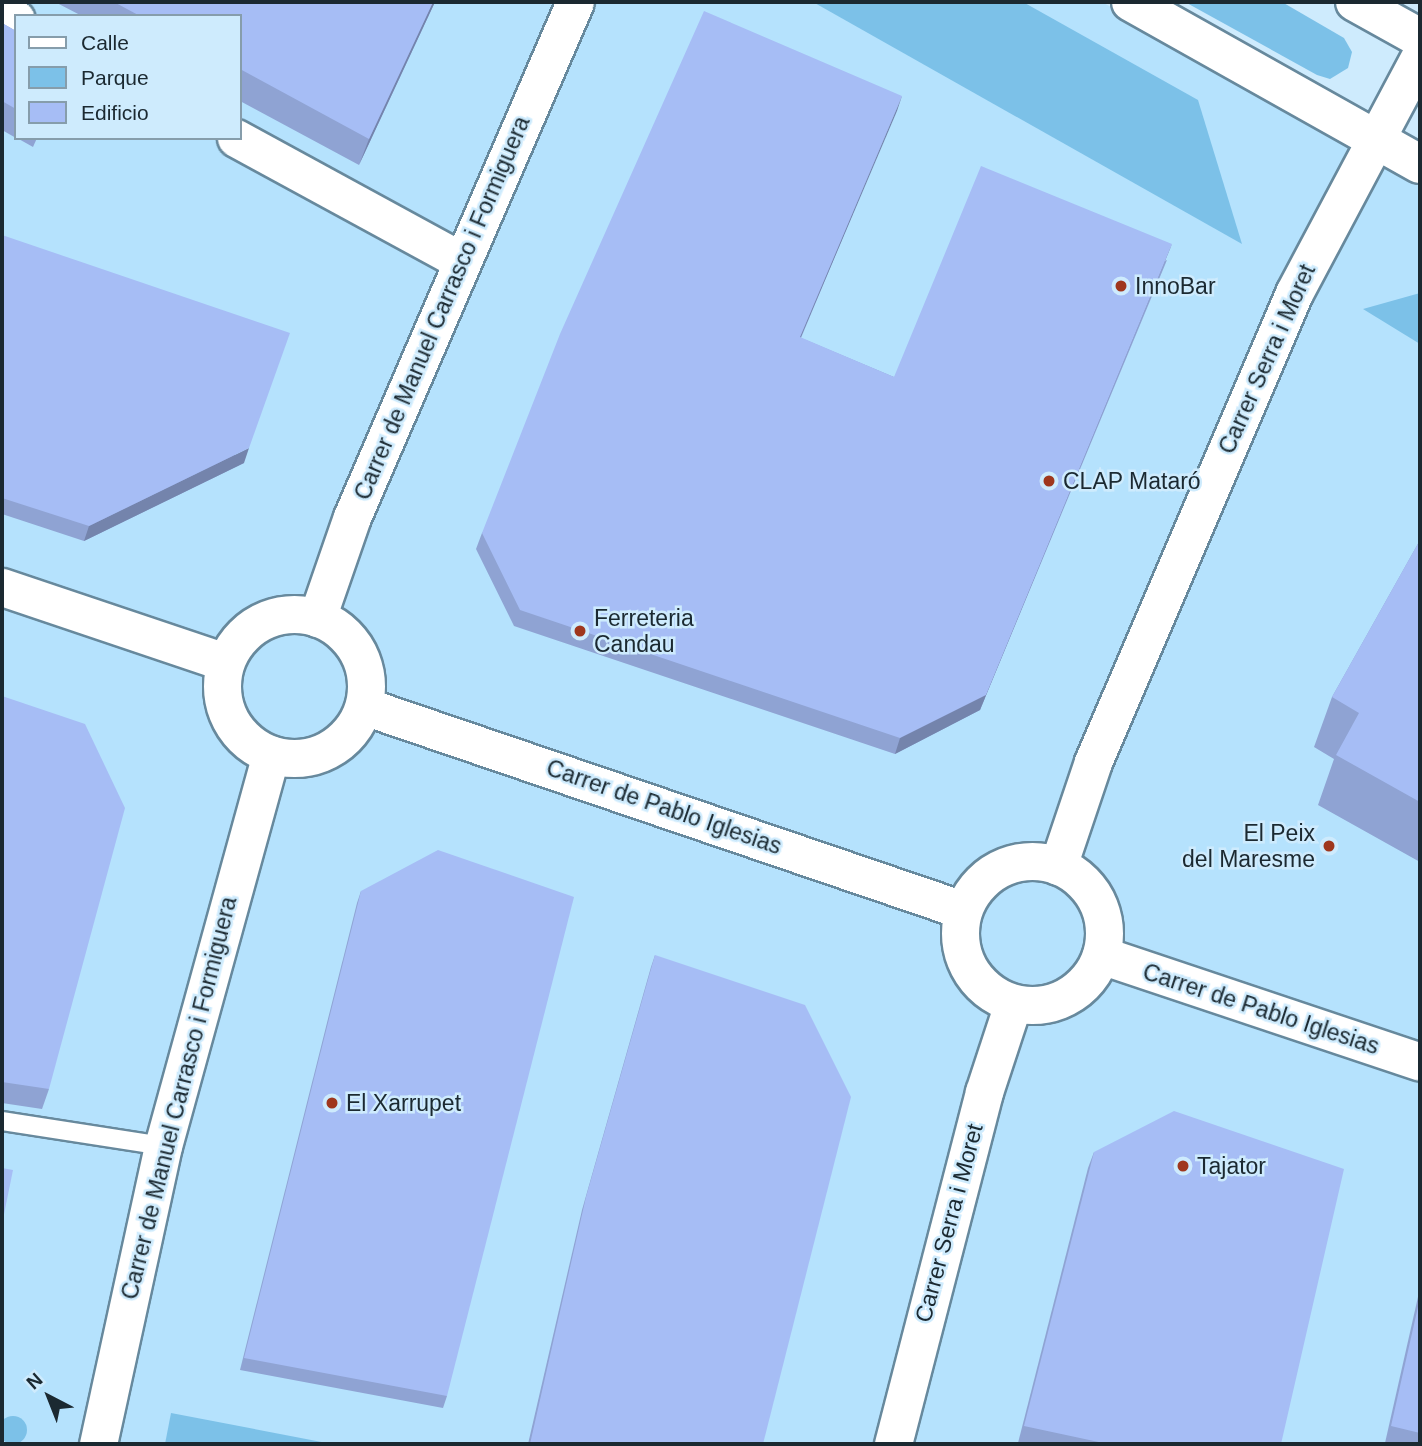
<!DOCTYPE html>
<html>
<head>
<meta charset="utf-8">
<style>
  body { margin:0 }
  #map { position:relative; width:1422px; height:1446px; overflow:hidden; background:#ceebfd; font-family:Arial,sans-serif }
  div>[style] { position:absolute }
  .built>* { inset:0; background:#b5e2fd }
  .green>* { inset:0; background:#7cc1e8 }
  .round { border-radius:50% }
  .roads { filter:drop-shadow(2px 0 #67899d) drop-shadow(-2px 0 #67899d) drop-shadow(0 2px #67899d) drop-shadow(0 -2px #67899d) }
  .lane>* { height:18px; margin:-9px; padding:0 9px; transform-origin:9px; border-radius:9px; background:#fff }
  .street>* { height:37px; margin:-18.5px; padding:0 18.5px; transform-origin:18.5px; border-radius:18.5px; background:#fff }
  .street>.ring { margin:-18.5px; padding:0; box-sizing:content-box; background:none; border:37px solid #fff; border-radius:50% }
  .secondary>* { height:38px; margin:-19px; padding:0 19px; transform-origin:19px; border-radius:19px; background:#fff }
  .wall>* { inset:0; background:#8fa3d3 }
  .shaded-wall>* { inset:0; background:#7484ac }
  .building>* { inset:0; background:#a6bdf5 }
  .dots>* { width:19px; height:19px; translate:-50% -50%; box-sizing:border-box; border:4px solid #ceebfd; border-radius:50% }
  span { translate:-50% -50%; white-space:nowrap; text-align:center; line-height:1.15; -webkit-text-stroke:5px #ceebfd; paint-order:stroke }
  .poi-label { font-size:23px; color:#1b2931 }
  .left { translate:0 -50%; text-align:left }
  .right { translate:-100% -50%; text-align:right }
  .street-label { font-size:23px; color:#1b2931 }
  .frame { position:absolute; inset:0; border:4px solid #1b2931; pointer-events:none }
  .legend { position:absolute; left:14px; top:14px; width:228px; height:126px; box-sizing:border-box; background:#ceebfd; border:2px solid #869dab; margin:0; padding:9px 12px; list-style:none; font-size:21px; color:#1b2931 }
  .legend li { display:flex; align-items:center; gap:14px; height:35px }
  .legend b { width:35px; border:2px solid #869dab }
  .north { position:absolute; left:14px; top:1362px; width:70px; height:70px; -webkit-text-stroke:5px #ceebfd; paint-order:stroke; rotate:318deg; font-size:19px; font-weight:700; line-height:28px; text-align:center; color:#1b2931 }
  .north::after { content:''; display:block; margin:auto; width:24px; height:32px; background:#1b2931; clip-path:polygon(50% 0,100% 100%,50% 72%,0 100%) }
</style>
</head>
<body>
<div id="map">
  <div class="built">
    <div style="clip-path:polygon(evenodd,2px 2px,1102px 2px,1420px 181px,1420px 1444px,2px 1444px,2px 2px,16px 16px,240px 16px,240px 138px,16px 138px,16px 16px)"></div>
  </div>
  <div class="green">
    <div style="clip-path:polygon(813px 2px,1023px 2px,1198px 100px,1242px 244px)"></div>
    <div style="clip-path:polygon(1185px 2px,1282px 2px,1344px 38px,1352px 52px,1348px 68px,1330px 79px,1317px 75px)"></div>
    <div style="clip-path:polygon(1420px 293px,1420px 344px,1363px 309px)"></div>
    <div style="clip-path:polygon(171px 1413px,332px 1444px,165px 1444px)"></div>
    <div class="round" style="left:-1px;top:1416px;width:28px;height:28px"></div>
  </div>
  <div class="roads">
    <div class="lane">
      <div style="left:2px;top:1121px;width:163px;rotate:8.8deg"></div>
    </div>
    <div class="street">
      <div style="left:2px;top:11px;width:16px;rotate:30deg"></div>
      <div style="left:236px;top:138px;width:257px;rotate:28.6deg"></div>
      <div style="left:2px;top:587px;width:235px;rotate:18.6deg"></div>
      <div class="ring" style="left:222px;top:614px;width:107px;height:107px"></div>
      <div style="left:317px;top:618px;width:107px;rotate:-70.9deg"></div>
      <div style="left:352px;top:517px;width:561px;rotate:-66.59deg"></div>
      <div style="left:364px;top:706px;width:633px;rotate:18.81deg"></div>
      <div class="ring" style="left:960px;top:861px;width:107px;height:107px"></div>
      <div style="left:1058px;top:866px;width:110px;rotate:-71.4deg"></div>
      <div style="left:1093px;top:762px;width:510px;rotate:-66.8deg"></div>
      <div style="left:1294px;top:293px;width:268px;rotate:-62deg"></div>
      <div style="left:1101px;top:955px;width:336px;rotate:18.5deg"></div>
      <div style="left:98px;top:1444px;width:305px;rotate:-77.7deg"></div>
      <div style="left:163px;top:1146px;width:406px;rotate:-74.6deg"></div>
      <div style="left:893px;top:1444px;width:364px;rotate:-75.5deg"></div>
      <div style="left:984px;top:1092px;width:93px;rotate:-71.8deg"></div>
    </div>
    <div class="secondary">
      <div style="left:1131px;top:2px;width:331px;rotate:29.3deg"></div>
      <div style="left:1355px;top:2px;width:74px;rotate:29deg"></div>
    </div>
  </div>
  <div class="wall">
    <div style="clip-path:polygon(55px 2px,435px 2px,359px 165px,240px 101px,240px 16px,82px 16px)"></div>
    <div style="clip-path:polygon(2px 23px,16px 31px,16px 138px,2px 130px)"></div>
    <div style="clip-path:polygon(902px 96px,801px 338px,894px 377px,1167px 260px,980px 710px,895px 754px,514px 626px,476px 549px,482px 533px)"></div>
    <div style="clip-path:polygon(17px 138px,37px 138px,33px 147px)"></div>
    <div style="clip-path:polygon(2px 235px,244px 463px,84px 541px,2px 514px)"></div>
    <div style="clip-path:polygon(1420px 540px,1420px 862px,1318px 805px,1334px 759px,1314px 747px,1332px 697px)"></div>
    <div style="clip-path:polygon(2px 696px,49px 1089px,42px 1109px,2px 1103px)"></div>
    <div style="clip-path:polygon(361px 891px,447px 1396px,443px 1408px,240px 1370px,357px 903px)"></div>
    <div style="clip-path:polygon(655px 955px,763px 1444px,528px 1444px,582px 1210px,651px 967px)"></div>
    <div style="clip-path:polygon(1094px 1152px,1281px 1444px,1025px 1444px,1018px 1443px,1088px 1168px)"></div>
    <div style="clip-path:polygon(1420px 1288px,1420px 1444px,1391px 1444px,1385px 1443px)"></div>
  </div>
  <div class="shaded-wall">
    <div style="clip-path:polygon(433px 2px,435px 2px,359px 165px,369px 139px)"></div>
    <div style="clip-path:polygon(902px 96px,897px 111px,794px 353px,800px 337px)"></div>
    <div style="clip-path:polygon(1172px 244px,980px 710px,895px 754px,900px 738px)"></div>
    <div style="clip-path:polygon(249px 448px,244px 463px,84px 541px,89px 526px)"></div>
  </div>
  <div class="building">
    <div style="clip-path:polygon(114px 2px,433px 2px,369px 139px,240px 69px,240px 16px,140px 16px)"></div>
    <div style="clip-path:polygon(704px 11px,902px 96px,800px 337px,894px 377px,981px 166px,1172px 244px,986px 695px,900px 738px,520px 610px,482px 533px,560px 334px)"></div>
    <div style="clip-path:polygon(2px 23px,16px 31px,16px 109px,2px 101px)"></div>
    <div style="clip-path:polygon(2px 235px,290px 333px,249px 448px,89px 526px,2px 498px)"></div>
    <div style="clip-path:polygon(1420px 540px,1420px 802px,1336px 755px,1359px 713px,1332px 697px)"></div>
    <div style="clip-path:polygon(2px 696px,85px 724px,125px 808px,49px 1089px,2px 1082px)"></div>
    <div style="clip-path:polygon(438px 850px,574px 897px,447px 1396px,244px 1358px,361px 891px)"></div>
    <div style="clip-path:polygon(655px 955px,805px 1005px,851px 1097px,763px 1444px,530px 1444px,586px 1197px)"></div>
    <div style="clip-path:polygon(1174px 1111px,1344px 1169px,1281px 1444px,1108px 1444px,1024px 1426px,1094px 1152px)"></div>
    <div style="clip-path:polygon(2px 1168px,13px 1170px,2px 1224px)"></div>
    <div style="clip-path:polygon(1420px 1298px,1420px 1433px,1391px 1426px)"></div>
  </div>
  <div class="dots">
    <div style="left:1121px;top:286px;background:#9f371d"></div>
    <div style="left:1049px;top:481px;background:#9f371d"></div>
    <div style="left:580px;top:631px;background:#9f371d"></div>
    <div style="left:1329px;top:846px;background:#9f371d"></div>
    <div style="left:332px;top:1103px;background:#9f371d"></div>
    <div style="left:1183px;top:1166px;background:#9f371d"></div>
  </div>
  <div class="poi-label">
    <span class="left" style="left:1135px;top:286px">InnoBar</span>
    <span class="left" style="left:1063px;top:481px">CLAP Mataró</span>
    <span class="left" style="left:594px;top:631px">Ferreteria<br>Candau</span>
    <span class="right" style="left:1315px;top:846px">El Peix<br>del Maresme</span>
    <span class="left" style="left:346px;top:1103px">El Xarrupet</span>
    <span class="left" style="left:1197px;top:1166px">Tajator</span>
  </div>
  <div class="street-label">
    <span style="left:442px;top:308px;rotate:-67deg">Carrer de Manuel Carrasco i Formiguera</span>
    <span style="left:1267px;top:359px;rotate:-66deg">Carrer Serra i Moret</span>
    <span style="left:664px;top:807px;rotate:19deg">Carrer de Pablo Iglesias</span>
    <span style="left:1261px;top:1009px;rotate:18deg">Carrer de Pablo Iglesias</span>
    <span style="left:179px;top:1098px;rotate:-76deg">Carrer de Manuel Carrasco i Formiguera</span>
    <span style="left:949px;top:1223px;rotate:-75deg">Carrer Serra i Moret</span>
  </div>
  <div class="frame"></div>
  <ul class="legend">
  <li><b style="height:9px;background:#fff"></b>Calle</li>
  <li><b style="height:19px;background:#7cc1e8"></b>Parque</li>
  <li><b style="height:19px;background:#a6bdf5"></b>Edificio</li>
  </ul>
  <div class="north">N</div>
</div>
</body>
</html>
